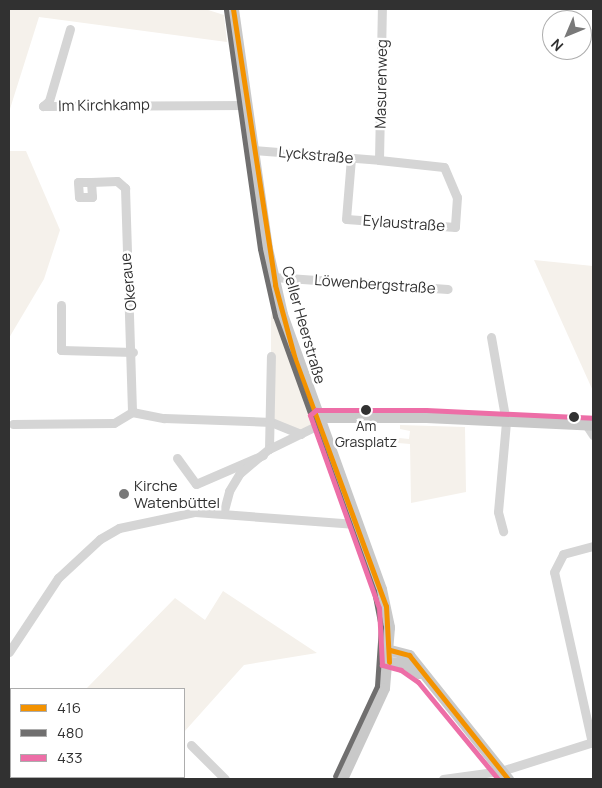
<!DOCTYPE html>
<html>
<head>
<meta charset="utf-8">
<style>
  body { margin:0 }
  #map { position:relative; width:602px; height:788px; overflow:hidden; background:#fff; font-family:Manrope,sans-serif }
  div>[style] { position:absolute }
  .green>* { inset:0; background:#f5f1eb }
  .stream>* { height:2px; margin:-1px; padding:0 1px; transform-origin:1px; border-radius:1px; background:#d9f4e9 }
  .minor>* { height:9px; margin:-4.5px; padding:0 4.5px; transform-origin:4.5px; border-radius:4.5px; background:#d5d5d5 }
  .major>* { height:11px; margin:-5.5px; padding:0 5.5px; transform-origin:5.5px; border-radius:5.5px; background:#c9c9c9 }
  .bus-1>* { height:5px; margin:-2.5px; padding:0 2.5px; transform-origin:2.5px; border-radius:2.5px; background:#f39200 }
  .bus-2>* { height:5px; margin:-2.5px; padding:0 2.5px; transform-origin:2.5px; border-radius:2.5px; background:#706f6f }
  .bus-3>* { height:5px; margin:-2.5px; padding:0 2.5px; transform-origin:2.5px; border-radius:2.5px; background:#ed6ea7 }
  .dots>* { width:14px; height:14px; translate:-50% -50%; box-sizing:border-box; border:2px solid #fff; border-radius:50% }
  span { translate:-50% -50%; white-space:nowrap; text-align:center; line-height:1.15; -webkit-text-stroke:5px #fff; paint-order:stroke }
  .bus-label { font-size:14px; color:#313131 }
  .street-label { font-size:15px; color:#313131 }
  .poi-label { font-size:15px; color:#313131 }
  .left { translate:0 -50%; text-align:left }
  .frame { position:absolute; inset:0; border:10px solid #313131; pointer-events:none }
  .legend { position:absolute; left:10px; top:688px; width:175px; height:90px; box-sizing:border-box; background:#fff; border:1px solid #adadad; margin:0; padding:6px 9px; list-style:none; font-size:15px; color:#313131 }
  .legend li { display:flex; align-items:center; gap:10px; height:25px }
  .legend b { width:25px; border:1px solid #adadad }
  .north { position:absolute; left:542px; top:10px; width:50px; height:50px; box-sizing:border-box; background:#fff; border:1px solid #adadad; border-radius:50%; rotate:225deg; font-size:14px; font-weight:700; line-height:20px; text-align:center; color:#313131 }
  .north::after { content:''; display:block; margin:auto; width:18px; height:22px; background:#797979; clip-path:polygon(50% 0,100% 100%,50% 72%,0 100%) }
</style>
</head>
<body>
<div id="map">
  <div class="green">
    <div style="clip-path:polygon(9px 9px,205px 9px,224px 15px,227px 42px,39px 17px,9px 112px)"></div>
    <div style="clip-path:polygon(9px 151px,26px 151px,60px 230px,44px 279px,9px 338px)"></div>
    <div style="clip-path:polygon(534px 260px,593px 266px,593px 391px)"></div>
    <div style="clip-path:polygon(276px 292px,320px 424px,301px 434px,271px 422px,271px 318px)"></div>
    <div style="clip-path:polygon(400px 425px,465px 427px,466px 492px,411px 503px,410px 444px,398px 443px,399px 438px,409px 439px,410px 431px,400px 429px)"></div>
    <div style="clip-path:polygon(223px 591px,317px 653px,244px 665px,184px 732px,184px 689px,86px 689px,175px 598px,205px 620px)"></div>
    <div style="clip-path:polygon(36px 777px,143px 777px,34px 779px)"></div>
  </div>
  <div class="stream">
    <div style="left:146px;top:779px;width:4px;rotate:-34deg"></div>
  </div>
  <div class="minor">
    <div style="left:70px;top:29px;width:75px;rotate:106.3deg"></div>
    <div style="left:49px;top:101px;width:8px;rotate:140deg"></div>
    <div style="left:43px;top:106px;width:204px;rotate:-0.3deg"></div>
    <div style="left:253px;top:150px;width:126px;rotate:4.5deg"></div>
    <div style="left:379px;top:160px;width:65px;rotate:6.1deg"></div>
    <div style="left:444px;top:167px;width:33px;rotate:67deg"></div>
    <div style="left:457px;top:197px;width:30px;rotate:94deg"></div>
    <div style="left:455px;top:227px;width:109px;rotate:-175.8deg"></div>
    <div style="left:346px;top:219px;width:61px;rotate:-85.3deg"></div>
    <div style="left:379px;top:160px;width:151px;rotate:-88.9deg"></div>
    <div style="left:91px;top:182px;width:15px;rotate:86deg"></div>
    <div style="left:92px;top:197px;width:13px;rotate:180deg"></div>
    <div style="left:79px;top:197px;width:15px;rotate:-94deg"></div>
    <div style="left:78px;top:182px;width:13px"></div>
    <div style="left:91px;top:182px;width:26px;rotate:-2deg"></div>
    <div style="left:117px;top:181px;width:11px;rotate:41deg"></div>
    <div style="left:125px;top:188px;width:224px;rotate:88.2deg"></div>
    <div style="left:273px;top:277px;width:175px;rotate:3.9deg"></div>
    <div style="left:61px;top:305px;width:45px;rotate:90deg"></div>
    <div style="left:61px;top:350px;width:72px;rotate:1.6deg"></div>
    <div style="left:491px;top:337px;width:86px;rotate:80deg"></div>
    <div style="left:506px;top:422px;width:90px;rotate:95.1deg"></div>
    <div style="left:498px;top:512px;width:20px;rotate:75deg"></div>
    <div style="left:13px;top:424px;width:101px;rotate:-0.6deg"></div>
    <div style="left:114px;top:423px;width:21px;rotate:-31deg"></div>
    <div style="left:132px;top:412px;width:33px;rotate:11deg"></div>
    <div style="left:164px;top:418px;width:107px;rotate:2.1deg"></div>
    <div style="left:271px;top:422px;width:32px;rotate:22deg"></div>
    <div style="left:587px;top:426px;width:11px;rotate:56deg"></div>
    <div style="left:269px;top:449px;width:93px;rotate:-88.8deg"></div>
    <div style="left:177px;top:458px;width:32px;rotate:54deg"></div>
    <div style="left:196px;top:484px;width:73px;rotate:-23.4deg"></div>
    <div style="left:223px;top:514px;width:24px;rotate:-75deg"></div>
    <div style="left:229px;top:491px;width:21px;rotate:-59deg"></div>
    <div style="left:240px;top:473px;width:38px;rotate:-40deg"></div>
    <div style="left:269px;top:449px;width:57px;rotate:-26.1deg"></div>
    <div style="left:9px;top:652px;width:89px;rotate:-56.5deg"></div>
    <div style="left:58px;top:578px;width:57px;rotate:-42.9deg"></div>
    <div style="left:100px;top:539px;width:22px;rotate:-30deg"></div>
    <div style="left:119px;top:528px;width:78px;rotate:-11.9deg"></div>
    <div style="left:195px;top:512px;width:161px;rotate:4.3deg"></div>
    <div style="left:592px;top:743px;width:175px;rotate:-102.5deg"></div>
    <div style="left:554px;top:572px;width:20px;rotate:-63deg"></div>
    <div style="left:563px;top:554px;width:31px;rotate:-15deg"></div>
    <div style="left:191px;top:745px;width:48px;rotate:45deg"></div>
    <div style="left:443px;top:779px;width:59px;rotate:-7.9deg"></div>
    <div style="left:501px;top:771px;width:96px;rotate:-17.5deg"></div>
  </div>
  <div class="major">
    <div style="left:233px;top:9px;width:241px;rotate:81.9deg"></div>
    <div style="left:267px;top:248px;width:68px;rotate:77.2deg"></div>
    <div style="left:282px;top:314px;width:292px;rotate:70.2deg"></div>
    <div style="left:381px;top:589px;width:39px;rotate:78deg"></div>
    <div style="left:389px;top:627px;width:61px;rotate:94.7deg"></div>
    <div style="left:384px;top:688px;width:100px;rotate:114.8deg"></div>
    <div style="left:317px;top:417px;width:109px"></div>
    <div style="left:426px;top:417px;width:167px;rotate:2.7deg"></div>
    <div style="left:390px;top:650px;width:20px;rotate:15deg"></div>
    <div style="left:409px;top:655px;width:159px;rotate:51.4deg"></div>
    <div style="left:389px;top:662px;width:15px;rotate:4deg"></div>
    <div style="left:404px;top:663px;width:18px;rotate:34deg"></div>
  </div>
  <div class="bus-1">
    <div style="left:233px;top:9px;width:279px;rotate:81.3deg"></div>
    <div style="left:275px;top:285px;width:77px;rotate:74.9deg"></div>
    <div style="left:295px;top:359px;width:263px;rotate:69.8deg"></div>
    <div style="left:386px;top:606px;width:56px;rotate:86.9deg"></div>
    <div style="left:390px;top:650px;width:20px;rotate:15deg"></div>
    <div style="left:409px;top:655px;width:159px;rotate:51.4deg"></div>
  </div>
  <div class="bus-2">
    <div style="left:226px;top:10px;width:241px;rotate:81.9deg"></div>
    <div style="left:260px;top:249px;width:69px;rotate:77.4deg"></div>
    <div style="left:275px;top:316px;width:292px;rotate:70.2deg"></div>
    <div style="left:374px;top:591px;width:37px;rotate:79deg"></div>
    <div style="left:381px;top:627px;width:59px;rotate:93.9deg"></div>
    <div style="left:377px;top:686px;width:99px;rotate:115deg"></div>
  </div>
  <div class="bus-3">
    <div style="left:498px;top:779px;width:126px;rotate:-129.5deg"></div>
    <div style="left:418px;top:682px;width:21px;rotate:-145deg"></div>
    <div style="left:401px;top:670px;width:20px;rotate:-165deg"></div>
    <div style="left:382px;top:665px;width:57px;rotate:-93deg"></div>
    <div style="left:379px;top:608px;width:205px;rotate:-109.7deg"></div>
    <div style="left:310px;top:415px;width:8px;rotate:-40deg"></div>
    <div style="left:316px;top:410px;width:110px"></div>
    <div style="left:426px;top:410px;width:167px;rotate:2.7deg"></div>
  </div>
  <div class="dots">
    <div style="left:366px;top:410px;background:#313131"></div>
    <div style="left:574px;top:417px;background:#313131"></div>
    <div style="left:124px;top:494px;background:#797979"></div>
  </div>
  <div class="bus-label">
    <span style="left:366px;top:434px">Am<br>Grasplatz</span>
  </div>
  <div class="street-label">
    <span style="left:381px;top:84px;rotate:-89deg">Masurenweg</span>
    <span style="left:104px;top:105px;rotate:-1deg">Im Kirchkamp</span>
    <span style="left:316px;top:155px;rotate:5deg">Lyckstraße</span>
    <span style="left:404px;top:223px;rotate:4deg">Eylaustraße</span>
    <span style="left:128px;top:282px;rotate:-96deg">Okeraue</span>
    <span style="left:375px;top:284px;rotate:4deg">Löwenbergstraße</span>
    <span style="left:304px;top:325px;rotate:74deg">Celler Heerstraße</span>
  </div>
  <div class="poi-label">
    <span class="left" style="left:134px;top:494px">Kirche<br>Watenbüttel</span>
  </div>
  <div class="frame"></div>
  <ul class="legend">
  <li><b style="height:6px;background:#f39200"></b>416</li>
  <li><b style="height:6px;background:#706f6f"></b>480</li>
  <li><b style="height:6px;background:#ed6ea7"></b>433</li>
  </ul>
  <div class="north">N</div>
</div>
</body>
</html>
